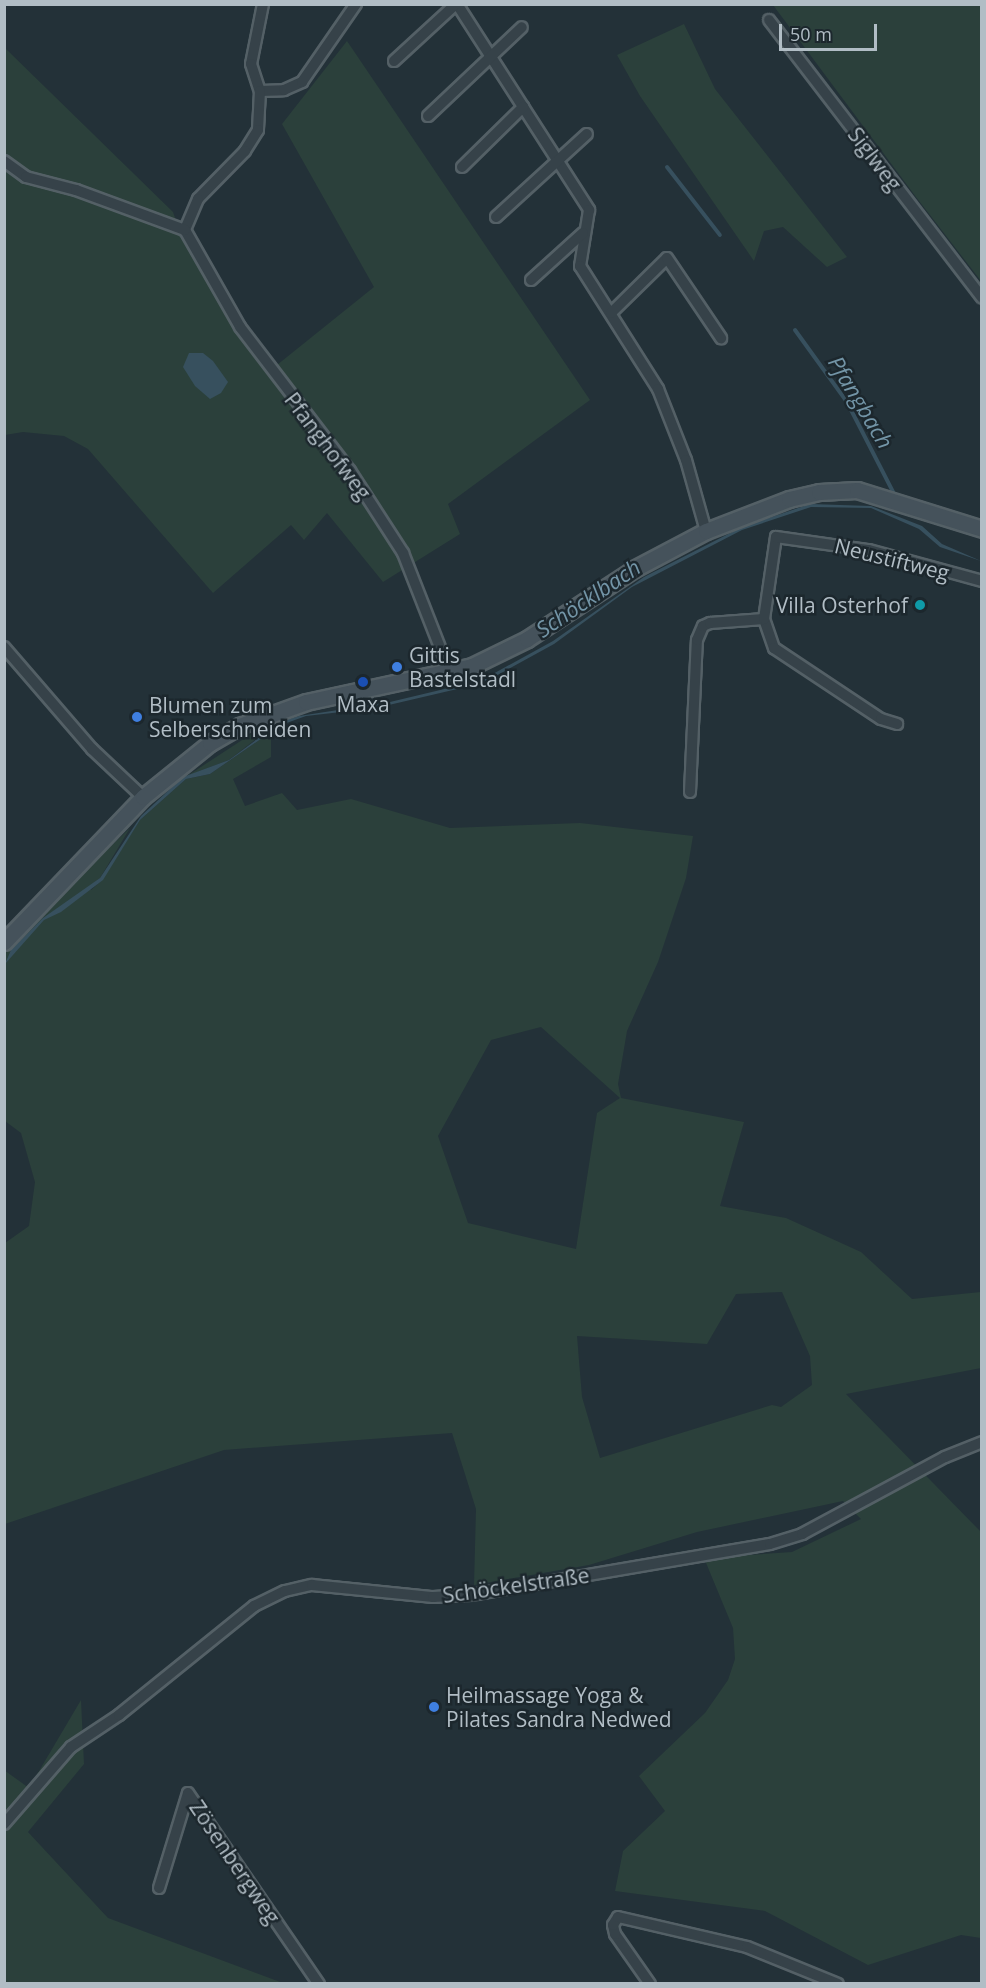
<!DOCTYPE html>
<html>
<head>
<meta charset="utf-8">
<style>
  body { margin:0 }
  #map { position:relative; width:986px; height:1988px; overflow:hidden; background:#233138; font-family:"Open Sans",sans-serif }
  div>[style] { position:absolute }
  .green>* { inset:0; background:#2b403b }
  .water>* { inset:0; background:#37505e }
  .stream>* { height:4px; margin:-2px; padding:0 2px; transform-origin:2px; border-radius:2px; background:#37505e }
  .roads { filter:drop-shadow(2px 0 #546066) drop-shadow(-2px 0 #546066) drop-shadow(0 2px #546066) drop-shadow(0 -2px #546066) }
  .street>* { height:10px; margin:-5px; padding:0 5px; transform-origin:5px; border-radius:5px; background:#364249 }
  .secondary>* { height:15px; margin:-7.5px; padding:0 7.5px; transform-origin:7.5px; border-radius:7.5px; background:#45525b }
  .dots>* { width:16px; height:16px; translate:-50% -50%; box-sizing:border-box; border:3px solid #1c272d; border-radius:50% }
  span { translate:-50% -50%; white-space:nowrap; text-align:center; line-height:1.15; -webkit-text-stroke:5px #1c272d; paint-order:stroke }
  .street-label { font-size:21px; color:#b1bdc5 }
  .poi-label { font-size:21px; color:#b1bdc5 }
  .right { translate:-100% -50%; text-align:right }
  .left { translate:0 -50%; text-align:left }
  .water-label { font-size:22px; color:#7395a7; font-style:italic }
  .frame { position:absolute; inset:0; border:6px solid #b1bdc5; pointer-events:none }
  .scale { position:absolute; left:779px; top:24px; width:98px; height:27px; box-sizing:border-box; border:3px solid #b1bdc5; border-top:0; padding-left:8px; font-size:18px; line-height:21px; white-space:nowrap; color:#b1bdc5; -webkit-text-stroke:4px #1c272d; paint-order:stroke }
</style>
</head>
<body>
<div id="map">
  <div class="green">
    <div style="clip-path:polygon(773px 5px,981px 5px,981px 281px,916px 197px)"></div>
    <div style="clip-path:polygon(684px 24px,715px 89px,847px 257px,827px 267px,783px 227px,764px 231px,754px 261px,640px 96px,617px 55px)"></div>
    <div style="clip-path:polygon(347px 41px,590px 400px,448px 504px,460px 534px,383px 582px,327px 513px,304px 540px,291px 525px,213px 593px,88px 449px,64px 436px,23px 432px,5px 435px,4px 47px,173px 212px,181px 235px,272px 369px,374px 287px,282px 124px)"></div>
    <div style="clip-path:polygon(270px 722px,270px 728px,229px 760px,187px 776px)"></div>
    <div style="clip-path:polygon(evenodd,271px 732px,271px 757px,233px 779px,245px 806px,282px 793px,297px 810px,351px 799px,450px 828px,580px 823px,693px 836px,686px 878px,658px 962px,627px 1031px,618px 1084px,621px 1098px,744px 1122px,720px 1206px,786px 1218px,861px 1252px,912px 1299px,981px 1292px,981px 1368px,846px 1394px,981px 1532px,981px 1938px,961px 1935px,868px 1965px,765px 1911px,615px 1891px,623px 1851px,665px 1811px,639px 1776px,705px 1713px,728px 1680px,735px 1659px,733px 1628px,704px 1558px,792px 1552px,861px 1519px,843px 1501px,697px 1532px,589px 1565px,474px 1585px,476px 1509px,452px 1433px,224px 1450px,5px 1524px,5px 1243px,29px 1226px,35px 1182px,21px 1133px,5px 1121px,5px 946px,130px 828px,100px 878px,89px 887px,91px 890px,102px 880px,140px 820px,186px 779px,210px 774px,271px 732px,541px 1027px,620px 1098px,597px 1113px,576px 1249px,468px 1223px,438px 1136px,491px 1040px,541px 1027px,271px 732px,782px 1292px,810px 1356px,812px 1385px,781px 1407px,772px 1405px,600px 1458px,582px 1397px,577px 1336px,707px 1344px,736px 1294px,782px 1292px)"></div>
    <div style="clip-path:polygon(81px 1700px,84px 1764px,28px 1832px,108px 1918px,283px 1983px,5px 1983px,4px 1770px,29px 1788px)"></div>
  </div>
  <div class="water">
    <div style="clip-path:polygon(189px 353px,203px 353px,213px 361px,228px 382px,221px 393px,210px 399px,195px 386px,183px 367px)"></div>
    <div style="clip-path:polygon(810px 504px,871px 506px,922px 526px,942px 544px,981px 561px,940px 547px,919px 529px,871px 508px,811px 507px,742px 530px,632px 587px,554px 644px,483px 683px,376px 708px,306px 716px,281px 725px,210px 774px,186px 779px,140px 820px,103px 880px,61px 912px,44px 920px,5px 964px,11px 950px,43px 918px,100px 878px,141px 816px,183px 777px,229px 760px,280px 722px,299px 716px,390px 702px,482px 680px,553px 641px,644px 577px,742px 527px)"></div>
  </div>
  <div class="stream">
    <div style="left:667px;top:167px;width:86px;rotate:52.1deg"></div>
    <div style="left:795px;top:330px;width:89px;rotate:54.2deg"></div>
    <div style="left:847px;top:402px;width:103px;rotate:62.9deg"></div>
  </div>
  <div class="roads">
    <div class="street">
      <div style="left:263px;top:4px;width:61px;rotate:101.3deg"></div>
      <div style="left:251px;top:64px;width:28px;rotate:72deg"></div>
      <div style="left:260px;top:91px;width:24px;rotate:-2deg"></div>
      <div style="left:284px;top:90px;width:20px;rotate:-24deg"></div>
      <div style="left:302px;top:82px;width:95px;rotate:-55.3deg"></div>
      <div style="left:457px;top:4px;width:245px;rotate:57.3deg"></div>
      <div style="left:589px;top:210px;width:57px;rotate:99.1deg"></div>
      <div style="left:580px;top:266px;width:146px;rotate:57.6deg"></div>
      <div style="left:658px;top:389px;width:76px;rotate:68.5deg"></div>
      <div style="left:686px;top:460px;width:74px;rotate:74.3deg"></div>
      <div style="left:769px;top:20px;width:350px;rotate:52.5deg"></div>
      <div style="left:394px;top:61px;width:84px;rotate:-42.6deg"></div>
      <div style="left:260px;top:91px;width:39px;rotate:93deg"></div>
      <div style="left:258px;top:130px;width:25px;rotate:122deg"></div>
      <div style="left:245px;top:151px;width:67px;rotate:134.4deg"></div>
      <div style="left:198px;top:199px;width:34px;rotate:113deg"></div>
      <div style="left:185px;top:230px;width:112px;rotate:60.4deg"></div>
      <div style="left:240px;top:327px;width:181px;rotate:52.6deg"></div>
      <div style="left:350px;top:471px;width:98px;rotate:57.1deg"></div>
      <div style="left:403px;top:553px;width:129px;rotate:68.6deg"></div>
      <div style="left:428px;top:116px;width:129px;rotate:-43.4deg"></div>
      <div style="left:4px;top:161px;width:27px;rotate:36deg"></div>
      <div style="left:26px;top:177px;width:52px;rotate:14.6deg"></div>
      <div style="left:76px;top:190px;width:116px;rotate:20.2deg"></div>
      <div style="left:462px;top:167px;width:86px;rotate:-44.5deg"></div>
      <div style="left:496px;top:217px;width:123px;rotate:-42.4deg"></div>
      <div style="left:531px;top:280px;width:70px;rotate:-42.1deg"></div>
      <div style="left:611px;top:313px;width:78px;rotate:-44.5deg"></div>
      <div style="left:667px;top:258px;width:97px;rotate:56deg"></div>
      <div style="left:764px;top:619px;width:31px;rotate:71deg"></div>
      <div style="left:774px;top:648px;width:128px;rotate:33.6deg"></div>
      <div style="left:881px;top:719px;width:17px;rotate:17deg"></div>
      <div style="left:4px;top:647px;width:135px;rotate:49.2deg"></div>
      <div style="left:92px;top:749px;width:70px;rotate:43.3deg"></div>
      <div style="left:690px;top:792px;width:152px;rotate:-87.4deg"></div>
      <div style="left:697px;top:640px;width:15px;rotate:-67deg"></div>
      <div style="left:703px;top:626px;width:8px;rotate:-23deg"></div>
      <div style="left:710px;top:623px;width:54px;rotate:-4.2deg"></div>
      <div style="left:764px;top:619px;width:83px;rotate:-81.7deg"></div>
      <div style="left:776px;top:537px;width:94px;rotate:8deg"></div>
      <div style="left:869px;top:550px;width:117px;rotate:15.3deg"></div>
      <div style="left:4px;top:1824px;width:102px;rotate:-49deg"></div>
      <div style="left:71px;top:1747px;width:58px;rotate:-33.7deg"></div>
      <div style="left:119px;top:1715px;width:174px;rotate:-38.9deg"></div>
      <div style="left:254px;top:1606px;width:34px;rotate:-26deg"></div>
      <div style="left:285px;top:1591px;width:28px;rotate:-13deg"></div>
      <div style="left:312px;top:1585px;width:122px;rotate:5.7deg"></div>
      <div style="left:433px;top:1597px;width:38px;rotate:-3deg"></div>
      <div style="left:471px;top:1595px;width:303px;rotate:-9.7deg"></div>
      <div style="left:770px;top:1544px;width:34px;rotate:-17deg"></div>
      <div style="left:802px;top:1534px;width:162px;rotate:-28.3deg"></div>
      <div style="left:945px;top:1457px;width:40px;rotate:-22deg"></div>
      <div style="left:159px;top:1888px;width:99px;rotate:-73deg"></div>
      <div style="left:188px;top:1793px;width:232px;rotate:55.6deg"></div>
      <div style="left:650px;top:1984px;width:61px;rotate:-125deg"></div>
      <div style="left:615px;top:1934px;width:9px;rotate:-103deg"></div>
      <div style="left:613px;top:1925px;width:9px;rotate:-58deg"></div>
      <div style="left:618px;top:1917px;width:132px;rotate:13.1deg"></div>
      <div style="left:747px;top:1947px;width:98px;rotate:22.1deg"></div>
    </div>
    <div class="secondary">
      <div style="left:4px;top:942px;width:201px;rotate:-46.2deg"></div>
      <div style="left:143px;top:797px;width:86px;rotate:-38.9deg"></div>
      <div style="left:210px;top:743px;width:34px;rotate:-30deg"></div>
      <div style="left:239px;top:726px;width:71px;rotate:-19.7deg"></div>
      <div style="left:306px;top:702px;width:170px;rotate:-12.2deg"></div>
      <div style="left:472px;top:666px;width:61px;rotate:-26.1deg"></div>
      <div style="left:527px;top:639px;width:128px;rotate:-33.2deg"></div>
      <div style="left:634px;top:569px;width:81px;rotate:-27.8deg"></div>
      <div style="left:706px;top:531px;width:89px;rotate:-21.1deg"></div>
      <div style="left:789px;top:499px;width:31px;rotate:-13deg"></div>
      <div style="left:819px;top:492px;width:38px;rotate:-3deg"></div>
      <div style="left:857px;top:490px;width:131px;rotate:17.3deg"></div>
    </div>
  </div>
  <div class="dots">
    <div style="left:920px;top:605px;background:#0f9aa8"></div>
    <div style="left:397px;top:667px;background:#3f7fe0"></div>
    <div style="left:363px;top:682px;background:#1a4fb4"></div>
    <div style="left:137px;top:717px;background:#3f7fe0"></div>
    <div style="left:434px;top:1707px;background:#3f7fe0"></div>
  </div>
  <div class="street-label">
    <span style="left:875px;top:159px;rotate:53deg">Siglweg</span>
    <span style="left:328px;top:446px;rotate:53deg">Pfanghofweg</span>
    <span style="left:892px;top:559px;rotate:14deg">Neustiftweg</span>
    <span style="left:516px;top:1585px;rotate:-8deg">Schöckelstraße</span>
    <span style="left:235px;top:1862px;rotate:56deg">Zösenbergweg</span>
  </div>
  <div class="poi-label">
    <span class="right" style="left:908px;top:605px">Villa Osterhof</span>
    <span class="left" style="left:409px;top:667px">Gittis<br>Bastelstadl</span>
    <span style="left:363px;top:704px">Maxa</span>
    <span class="left" style="left:149px;top:717px">Blumen zum<br>Selberschneiden</span>
    <span class="left" style="left:446px;top:1707px">Heilmassage Yoga &amp;<br>Pilates Sandra Nedwed</span>
  </div>
  <div class="water-label">
    <span style="left:861px;top:402px;rotate:59deg">Pfangbach</span>
    <span style="left:588px;top:598px;rotate:-34deg">Schöcklbach</span>
  </div>
  <div class="frame"></div>
  <div class="scale">50 m</div>
</div>
</body>
</html>
